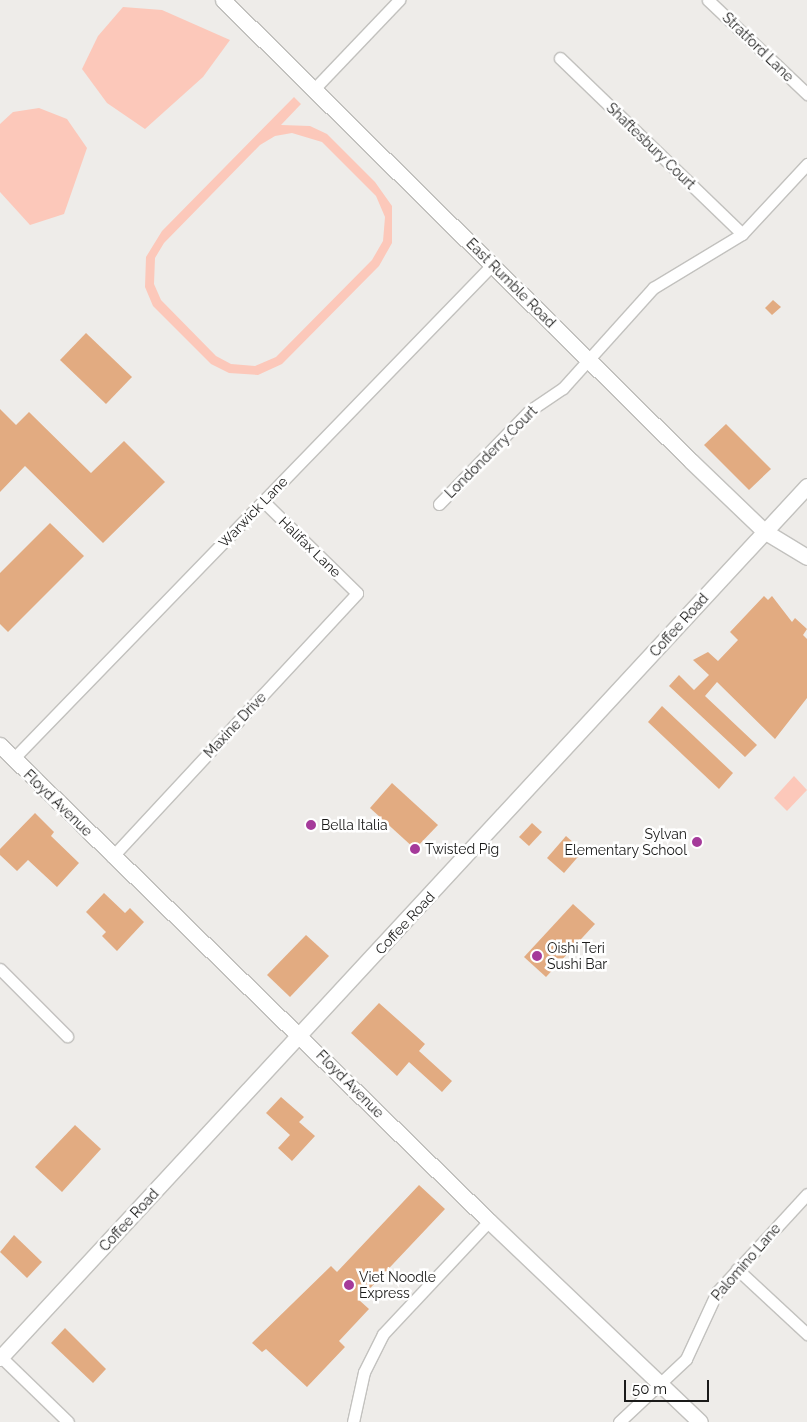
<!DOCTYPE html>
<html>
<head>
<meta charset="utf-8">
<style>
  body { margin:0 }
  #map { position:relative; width:807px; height:1422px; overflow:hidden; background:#eeece9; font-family:Raleway,sans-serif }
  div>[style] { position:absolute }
  .green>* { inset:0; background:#fcc8ba }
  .building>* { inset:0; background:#e2ab81 }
  .roads { filter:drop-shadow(1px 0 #c2c1be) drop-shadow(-1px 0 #c2c1be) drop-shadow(0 1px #c2c1be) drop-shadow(0 -1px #c2c1be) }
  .street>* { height:11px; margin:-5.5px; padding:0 5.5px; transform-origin:5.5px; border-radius:5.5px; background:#fff }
  .secondary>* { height:15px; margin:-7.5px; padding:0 7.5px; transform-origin:7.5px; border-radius:7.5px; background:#fff }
  .dots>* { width:14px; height:14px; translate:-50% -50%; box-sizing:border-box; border:2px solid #fff; border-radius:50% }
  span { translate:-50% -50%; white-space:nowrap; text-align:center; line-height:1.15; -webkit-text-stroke:5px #fff; paint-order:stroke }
  .street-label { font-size:14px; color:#1a1a19 }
  .poi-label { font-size:14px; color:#1a1a19 }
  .left { translate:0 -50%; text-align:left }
  .right { translate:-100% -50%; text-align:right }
  .scale { position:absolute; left:624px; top:1380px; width:85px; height:22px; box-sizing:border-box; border:2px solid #1a1a19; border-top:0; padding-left:6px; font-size:15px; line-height:18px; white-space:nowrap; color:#1a1a19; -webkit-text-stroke:4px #fff; paint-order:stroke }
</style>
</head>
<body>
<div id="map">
  <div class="green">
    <div style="clip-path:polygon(123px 7px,162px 10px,230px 40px,203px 77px,145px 129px,107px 103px,82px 69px,98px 36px)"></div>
    <div style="clip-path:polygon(evenodd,294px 97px,301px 104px,281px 125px,310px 126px,327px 134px,375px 182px,392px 206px,392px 243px,379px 266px,282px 364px,258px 375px,229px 373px,211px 364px,153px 306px,145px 287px,146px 257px,162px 231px,294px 97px,292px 133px,322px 142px,376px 196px,385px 217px,383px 241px,372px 260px,276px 357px,255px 366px,231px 364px,216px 356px,161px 300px,154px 284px,155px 258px,164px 243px,260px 145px,275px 136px,292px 133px)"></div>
    <div style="clip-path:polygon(39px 108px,67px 119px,87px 148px,64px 214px,30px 225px,0 192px,0 124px,13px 112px)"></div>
    <div style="clip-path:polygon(794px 776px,807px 790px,787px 811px,774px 798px)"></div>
  </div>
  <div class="building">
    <div style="clip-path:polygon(773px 300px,781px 307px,772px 315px,765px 308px)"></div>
    <div style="clip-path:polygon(86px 333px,132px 377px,106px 404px,60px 360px)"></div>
    <div style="clip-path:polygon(0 409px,16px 425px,29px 412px,91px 473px,124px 441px,165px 482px,103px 543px,25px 466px,0 492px)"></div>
    <div style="clip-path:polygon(726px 424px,771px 469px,749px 490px,704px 445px)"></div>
    <div style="clip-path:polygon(50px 523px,84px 556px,8px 632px,0 624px,0 573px)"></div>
    <div style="clip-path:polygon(764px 596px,768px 600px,772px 596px,792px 622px,795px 618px,807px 629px,803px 635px,807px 639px,807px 698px,775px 739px,717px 682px,705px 696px,757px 745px,745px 757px,669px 686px,679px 675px,694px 690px,709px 675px,693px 660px,708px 652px,718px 661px,738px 640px,730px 632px)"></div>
    <div style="clip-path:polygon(662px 706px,733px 773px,719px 789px,648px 722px)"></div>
    <div style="clip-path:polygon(392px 783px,438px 825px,415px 849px,370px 808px)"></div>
    <div style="clip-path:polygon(35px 813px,54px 832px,51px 836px,79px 863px,57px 887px,28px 860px,17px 871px,0 855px,0 849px)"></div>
    <div style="clip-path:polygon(532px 823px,542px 832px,529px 846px,519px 837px)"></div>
    <div style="clip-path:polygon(566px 836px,583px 851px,564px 873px,547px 858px)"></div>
    <div style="clip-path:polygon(104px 893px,125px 913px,130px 908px,144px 922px,117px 951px,102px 936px,106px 932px,86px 912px)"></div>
    <div style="clip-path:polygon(573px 904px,595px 924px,546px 977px,524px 957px)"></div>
    <div style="clip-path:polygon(306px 935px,329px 956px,290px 997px,267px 975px)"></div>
    <div style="clip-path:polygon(379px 1003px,425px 1044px,419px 1051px,452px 1081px,442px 1092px,409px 1062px,397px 1076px,351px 1033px)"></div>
    <div style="clip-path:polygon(281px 1097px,304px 1117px,299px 1122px,315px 1136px,292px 1161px,278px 1148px,290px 1135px,266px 1113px)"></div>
    <div style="clip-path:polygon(75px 1125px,101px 1149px,62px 1192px,35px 1167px)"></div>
    <div style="clip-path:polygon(419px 1185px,445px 1209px,359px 1300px,369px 1309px,339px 1341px,345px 1347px,307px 1387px,266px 1349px,262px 1352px,252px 1343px,331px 1266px,337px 1272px)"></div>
    <div style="clip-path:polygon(14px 1235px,42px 1262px,27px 1278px,0 1252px)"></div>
    <div style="clip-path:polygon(65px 1328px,106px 1369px,93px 1383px,51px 1343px)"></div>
  </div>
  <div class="roads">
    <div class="street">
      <div style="left:708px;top:0;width:137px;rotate:43.5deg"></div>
      <div style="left:560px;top:58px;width:253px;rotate:44deg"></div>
      <div style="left:315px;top:88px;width:122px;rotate:-46.3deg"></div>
      <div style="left:439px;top:504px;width:129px;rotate:-45.9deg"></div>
      <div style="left:529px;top:411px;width:41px;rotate:-34.1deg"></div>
      <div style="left:563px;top:388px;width:135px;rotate:-48deg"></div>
      <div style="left:653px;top:288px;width:104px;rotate:-31.2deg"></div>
      <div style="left:742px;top:234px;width:96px;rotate:-47.1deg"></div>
      <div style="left:13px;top:759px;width:690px;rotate:-45.88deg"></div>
      <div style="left:112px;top:857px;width:360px;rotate:-47.1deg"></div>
      <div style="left:357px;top:593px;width:130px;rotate:-135.6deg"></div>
      <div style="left:0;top:969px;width:95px;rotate:45deg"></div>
      <div style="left:737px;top:1269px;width:96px;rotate:42.9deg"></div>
      <div style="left:1px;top:1357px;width:93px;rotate:44.1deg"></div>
      <div style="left:353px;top:1422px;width:51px;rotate:-77.6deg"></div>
      <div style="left:364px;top:1372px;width:42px;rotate:-63.4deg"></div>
      <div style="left:383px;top:1334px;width:155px;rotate:-46.8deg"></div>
      <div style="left:619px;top:1422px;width:92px;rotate:-43.2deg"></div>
      <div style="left:686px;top:1359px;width:74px;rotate:-65.2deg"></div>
      <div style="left:717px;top:1292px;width:133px;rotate:-47.4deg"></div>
    </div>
    <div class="secondary">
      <div style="left:223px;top:0;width:657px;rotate:44.57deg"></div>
      <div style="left:691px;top:461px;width:101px;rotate:43.8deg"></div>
      <div style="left:764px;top:531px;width:50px;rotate:31.2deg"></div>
      <div style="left:0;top:745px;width:682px;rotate:44.23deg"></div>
      <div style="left:489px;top:1221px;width:291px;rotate:43.6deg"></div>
      <div style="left:0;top:1358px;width:1188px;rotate:-47.22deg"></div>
    </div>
  </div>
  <div class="dots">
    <div style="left:311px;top:825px;background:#a53a9a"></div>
    <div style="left:697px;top:842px;background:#a53a9a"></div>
    <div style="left:415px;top:849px;background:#a53a9a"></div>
    <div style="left:537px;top:956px;background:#a53a9a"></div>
    <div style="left:349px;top:1285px;background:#a53a9a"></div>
  </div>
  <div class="street-label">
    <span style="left:758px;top:47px;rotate:44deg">Stratford Lane</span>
    <span style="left:651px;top:146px;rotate:44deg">Shaftesbury Court</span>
    <span style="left:511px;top:283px;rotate:45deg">East Rumble Road</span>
    <span style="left:491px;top:452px;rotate:-45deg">Londonderry Court</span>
    <span style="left:253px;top:512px;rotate:-46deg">Warwick Lane</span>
    <span style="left:310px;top:547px;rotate:44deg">Halifax Lane</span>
    <span style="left:679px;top:625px;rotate:-48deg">Coffee Road</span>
    <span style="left:235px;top:725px;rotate:-47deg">Maxine Drive</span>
    <span style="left:58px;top:803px;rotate:44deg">Floyd Avenue</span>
    <span style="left:405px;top:923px;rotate:-47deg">Coffee Road</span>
    <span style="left:350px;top:1084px;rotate:45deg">Floyd Avenue</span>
    <span style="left:129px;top:1220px;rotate:-47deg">Coffee Road</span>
    <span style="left:746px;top:1262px;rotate:-49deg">Palomino Lane</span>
  </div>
  <div class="poi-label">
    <span class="left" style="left:321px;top:825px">Bella Italia</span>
    <span class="right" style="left:687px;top:842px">Sylvan<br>Elementary School</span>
    <span class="left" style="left:425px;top:849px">Twisted Pig</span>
    <span class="left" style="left:547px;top:956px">Oishi Teri<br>Sushi Bar</span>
    <span class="left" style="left:359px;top:1285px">Viet Noodle<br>Express</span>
  </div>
  <div class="scale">50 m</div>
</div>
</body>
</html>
